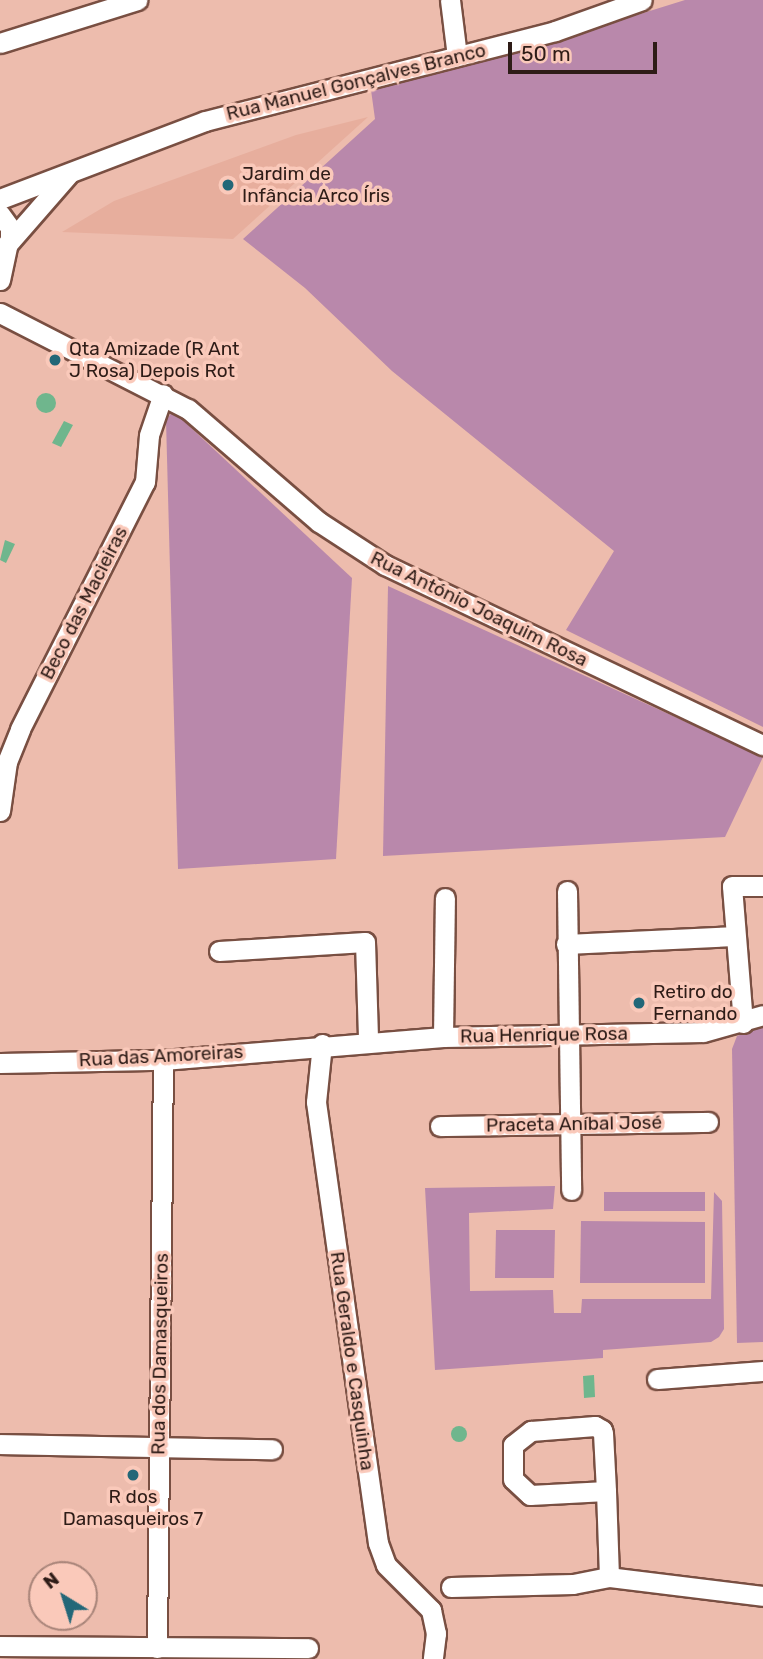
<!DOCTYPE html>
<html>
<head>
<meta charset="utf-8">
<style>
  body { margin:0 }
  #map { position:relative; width:763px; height:1659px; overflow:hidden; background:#edbcad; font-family:Rubik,sans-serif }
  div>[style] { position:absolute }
  .built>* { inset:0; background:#e7ae9d }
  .green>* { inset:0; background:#b988ab }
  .water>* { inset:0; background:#6fb68d }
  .round { border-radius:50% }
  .roads { filter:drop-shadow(2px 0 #794f42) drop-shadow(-2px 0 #794f42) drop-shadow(0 2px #794f42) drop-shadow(0 -2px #794f42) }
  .street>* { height:19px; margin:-9.5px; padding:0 9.5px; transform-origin:9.5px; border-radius:9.5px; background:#fff }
  .dots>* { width:19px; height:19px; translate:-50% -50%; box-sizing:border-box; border:4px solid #fac9ba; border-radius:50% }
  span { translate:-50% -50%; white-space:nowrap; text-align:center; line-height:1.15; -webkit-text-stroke:7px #fac9ba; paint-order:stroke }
  .street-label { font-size:19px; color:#2e1c17 }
  .poi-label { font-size:19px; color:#2e1c17 }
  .left { translate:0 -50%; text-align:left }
  .north { position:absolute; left:28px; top:1561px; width:70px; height:70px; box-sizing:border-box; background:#fac9ba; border:2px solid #a88479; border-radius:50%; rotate:322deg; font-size:19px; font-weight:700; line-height:28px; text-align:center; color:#2e1c17 }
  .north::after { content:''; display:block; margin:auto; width:24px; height:32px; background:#236778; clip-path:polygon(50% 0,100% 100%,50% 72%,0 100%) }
  .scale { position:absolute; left:508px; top:42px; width:149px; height:32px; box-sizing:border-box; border:4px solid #2e1c17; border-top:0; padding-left:9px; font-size:21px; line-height:24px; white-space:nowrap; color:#2e1c17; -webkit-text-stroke:5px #fac9ba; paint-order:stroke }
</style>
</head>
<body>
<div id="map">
  <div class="built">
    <div style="clip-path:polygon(368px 117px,233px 239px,62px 232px,114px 201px,296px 135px)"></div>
  </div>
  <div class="green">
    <div style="clip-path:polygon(685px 0,763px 0,763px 727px,566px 630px,614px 551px,392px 371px,305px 288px,243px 239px,375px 119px,371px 90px,544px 44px)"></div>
    <div style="clip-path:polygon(173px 411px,352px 578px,336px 859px,178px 869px,166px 420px)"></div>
    <div style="clip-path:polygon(388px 586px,763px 757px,725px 837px,383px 856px)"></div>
    <div style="clip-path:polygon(763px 1026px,763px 1342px,737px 1343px,732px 1049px,737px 1036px)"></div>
    <div style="clip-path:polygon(555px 1186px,553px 1209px,469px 1213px,470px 1291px,553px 1290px,554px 1313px,581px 1313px,582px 1299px,711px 1299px,714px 1192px,722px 1201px,724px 1329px,719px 1337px,711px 1342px,603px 1350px,603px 1358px,435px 1370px,425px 1188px)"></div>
    <div style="clip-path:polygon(604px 1192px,705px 1192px,705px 1211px,604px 1211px)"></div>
    <div style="clip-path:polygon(581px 1221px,705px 1222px,705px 1283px,580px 1283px)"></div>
    <div style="clip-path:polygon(496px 1230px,555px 1230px,554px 1278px,495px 1278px)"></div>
  </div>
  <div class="water">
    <div class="round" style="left:36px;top:393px;width:20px;height:20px"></div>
    <div style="clip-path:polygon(64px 421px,73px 425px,61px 447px,52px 443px)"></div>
    <div style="clip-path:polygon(5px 540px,15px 544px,6px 563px,0 560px)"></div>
    <div style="clip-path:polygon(594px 1375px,595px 1397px,584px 1398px,583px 1376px)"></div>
    <div class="round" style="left:451px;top:1426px;width:16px;height:16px"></div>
  </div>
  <div class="roads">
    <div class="street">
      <div style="left:450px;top:0;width:56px;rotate:82.9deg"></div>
      <div style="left:0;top:43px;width:144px;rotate:-17.4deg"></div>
      <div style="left:0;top:199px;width:219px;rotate:-20.8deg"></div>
      <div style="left:205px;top:121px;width:361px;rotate:-14.4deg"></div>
      <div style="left:555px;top:31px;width:92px;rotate:-19.6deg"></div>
      <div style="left:0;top:214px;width:17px;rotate:54deg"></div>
      <div style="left:10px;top:228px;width:9px;rotate:90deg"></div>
      <div style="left:0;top:253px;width:105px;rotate:-48.9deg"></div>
      <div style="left:0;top:280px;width:38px;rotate:-78deg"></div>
      <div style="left:0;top:313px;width:211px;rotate:27.1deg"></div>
      <div style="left:188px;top:409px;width:173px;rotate:40.8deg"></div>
      <div style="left:319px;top:522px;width:79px;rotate:33.1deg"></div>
      <div style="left:385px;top:565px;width:419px;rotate:25.5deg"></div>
      <div style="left:0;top:811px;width:49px;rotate:-81.9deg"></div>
      <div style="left:7px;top:762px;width:35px;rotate:-68deg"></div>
      <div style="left:20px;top:729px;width:277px;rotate:-63.2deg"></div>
      <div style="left:145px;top:482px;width:47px;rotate:-85.1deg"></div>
      <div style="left:149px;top:435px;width:43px;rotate:-71.1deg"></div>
      <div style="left:567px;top:891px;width:299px;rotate:89.2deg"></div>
      <div style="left:566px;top:944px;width:167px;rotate:-2.7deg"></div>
      <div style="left:219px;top:951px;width:146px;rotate:-3.5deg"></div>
      <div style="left:365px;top:942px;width:98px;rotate:88.2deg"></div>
      <div style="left:743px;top:1023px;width:137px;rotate:-94.6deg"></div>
      <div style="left:732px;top:886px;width:31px"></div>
      <div style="left:443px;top:1037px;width:139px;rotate:-89.2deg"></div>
      <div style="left:322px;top:1044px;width:58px;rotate:95.9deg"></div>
      <div style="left:316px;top:1102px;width:445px;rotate:82deg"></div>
      <div style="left:378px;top:1543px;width:23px;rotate:70deg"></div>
      <div style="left:386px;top:1565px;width:64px;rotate:45deg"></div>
      <div style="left:431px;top:1610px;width:24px;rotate:78deg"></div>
      <div style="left:436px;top:1633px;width:26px;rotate:97deg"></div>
      <div style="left:0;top:1063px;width:163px;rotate:-1.1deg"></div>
      <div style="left:163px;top:1060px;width:281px;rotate:-4.7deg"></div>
      <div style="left:443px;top:1037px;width:260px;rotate:-1.1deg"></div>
      <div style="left:703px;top:1032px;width:62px;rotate:-15.8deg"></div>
      <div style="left:440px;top:1126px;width:268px;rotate:-0.9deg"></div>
      <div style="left:657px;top:1379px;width:106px;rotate:-4.3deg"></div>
      <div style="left:0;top:1444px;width:272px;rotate:1.1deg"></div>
      <div style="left:606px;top:1491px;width:76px;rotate:177deg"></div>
      <div style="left:530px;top:1495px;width:23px;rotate:-137deg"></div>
      <div style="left:513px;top:1479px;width:34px;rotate:-90deg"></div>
      <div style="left:513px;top:1445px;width:23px;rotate:-38deg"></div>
      <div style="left:531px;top:1431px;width:64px;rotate:-4.5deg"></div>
      <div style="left:595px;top:1426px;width:8px;rotate:30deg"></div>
      <div style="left:602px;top:1430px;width:3px;rotate:72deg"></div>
      <div style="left:603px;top:1433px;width:58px;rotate:87deg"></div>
      <div style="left:606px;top:1491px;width:86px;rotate:88deg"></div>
      <div style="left:451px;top:1587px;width:122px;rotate:-1.4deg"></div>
      <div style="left:573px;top:1584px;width:37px;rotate:-11deg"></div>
      <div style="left:609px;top:1577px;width:155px;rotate:7deg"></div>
      <div style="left:0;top:1646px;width:308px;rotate:0.4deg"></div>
      <div style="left:157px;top:1648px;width:588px;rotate:-89.42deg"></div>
    </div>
  </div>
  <div class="dots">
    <div style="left:228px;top:185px;background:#236778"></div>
    <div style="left:55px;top:360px;background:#236778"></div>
    <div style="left:639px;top:1003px;background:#236778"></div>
    <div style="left:133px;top:1475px;background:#236778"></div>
  </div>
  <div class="street-label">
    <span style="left:356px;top:82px;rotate:-14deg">Rua Manuel Gonçalves Branco</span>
    <span style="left:84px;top:603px;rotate:-63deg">Beco das Macieiras</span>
    <span style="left:479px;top:609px;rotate:26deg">Rua António Joaquim Rosa</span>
    <span style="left:544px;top:1035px;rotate:-1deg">Rua Henrique Rosa</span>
    <span style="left:161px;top:1056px;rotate:-3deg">Rua das Amoreiras</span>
    <span style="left:574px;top:1124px;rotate:-1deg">Praceta Aníbal José</span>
    <span style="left:160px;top:1354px;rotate:-89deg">Rua dos Damasqueiros</span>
    <span style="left:352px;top:1361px;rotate:82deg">Rua Geraldo e Casquinha</span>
  </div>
  <div class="poi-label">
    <span class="left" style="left:242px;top:185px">Jardim de<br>Infância Arco Íris</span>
    <span class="left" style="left:69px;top:360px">Qta Amizade (R Ant<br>J Rosa) Depois Rot</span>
    <span class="left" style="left:653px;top:1003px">Retiro do<br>Fernando</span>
    <span style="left:133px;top:1508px">R dos<br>Damasqueiros 7</span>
  </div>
  <div class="north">N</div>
  <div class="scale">50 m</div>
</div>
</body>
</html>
